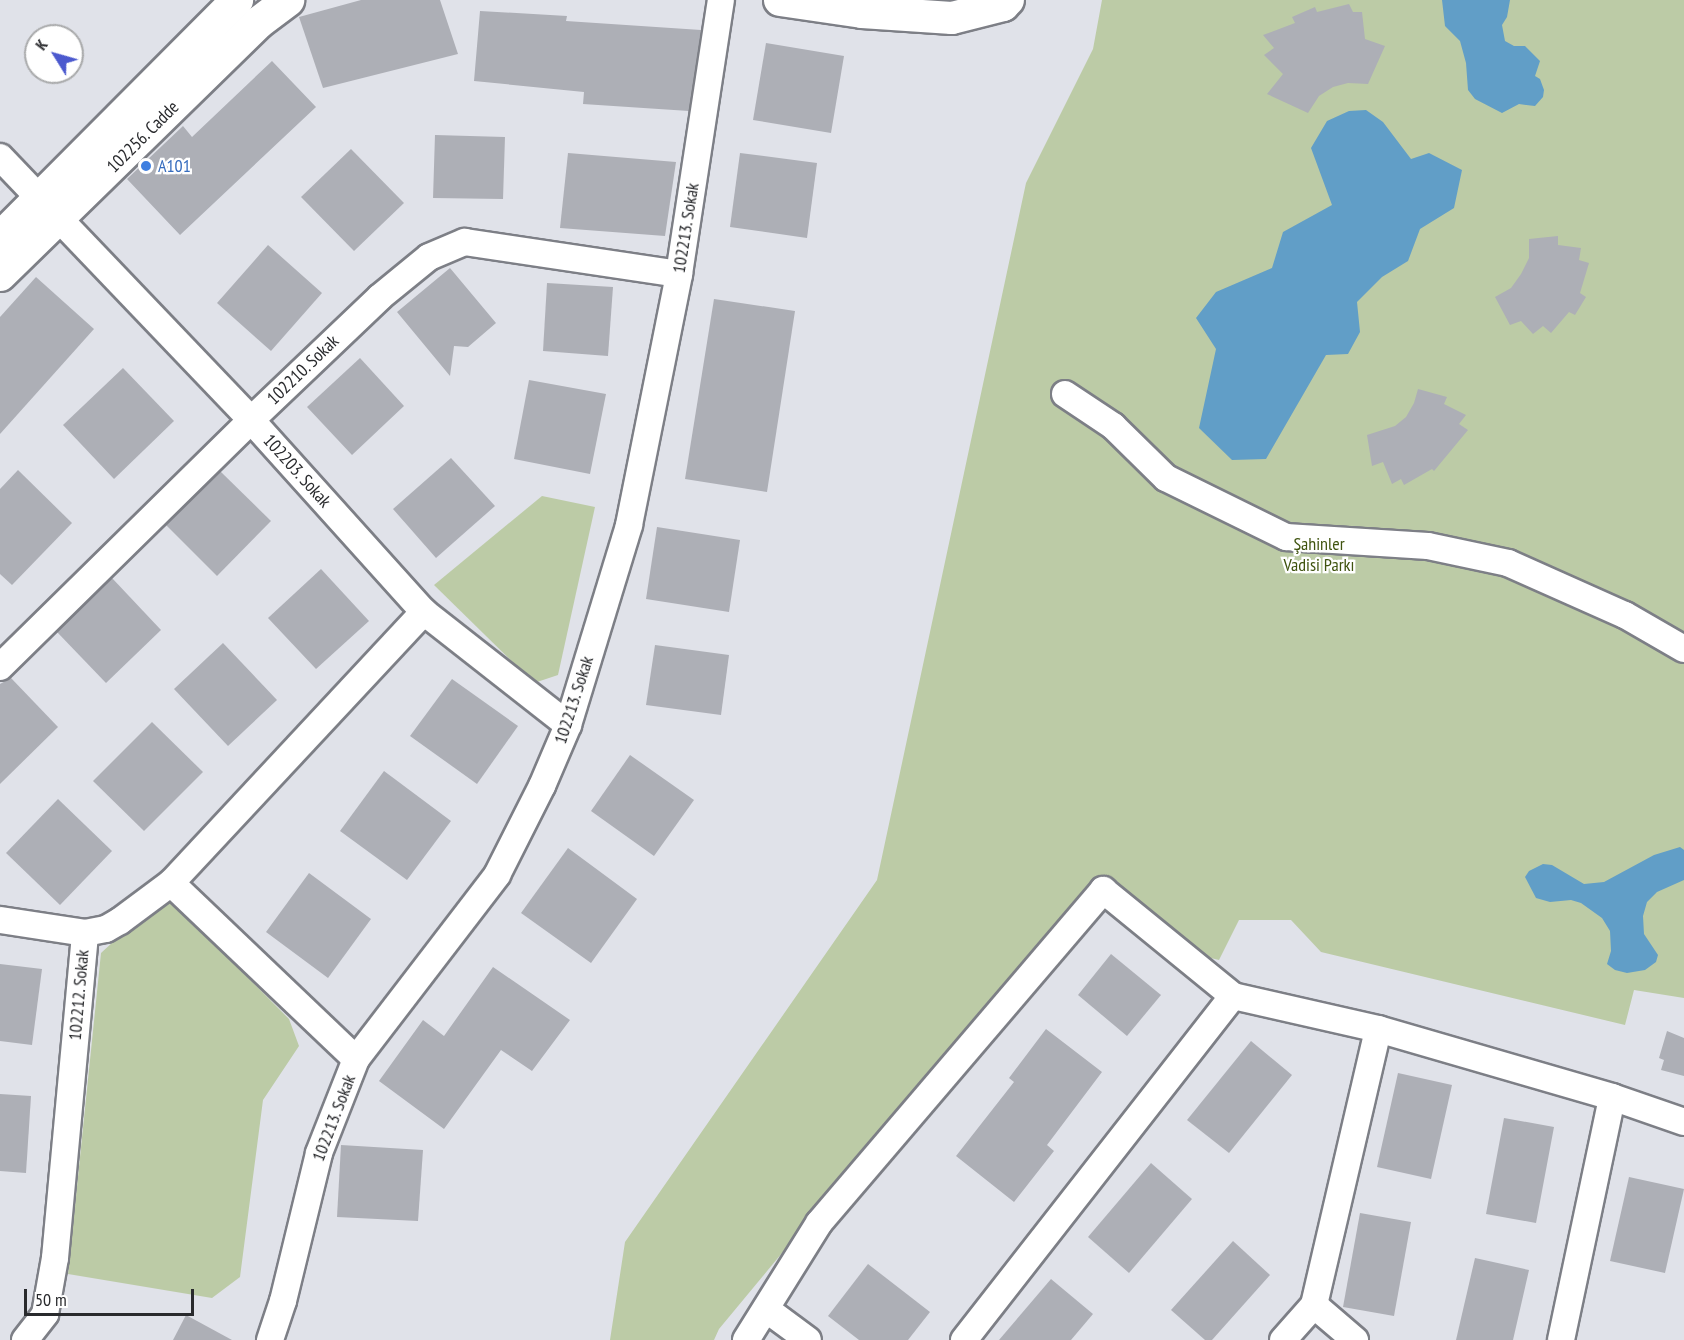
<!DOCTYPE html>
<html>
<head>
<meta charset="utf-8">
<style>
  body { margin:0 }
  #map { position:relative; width:1684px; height:1340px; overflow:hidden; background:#e0e2e9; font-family:"PT Sans Narrow",sans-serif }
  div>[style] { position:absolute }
  .green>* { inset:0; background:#bccba6 }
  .water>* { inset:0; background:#619ec7 }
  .building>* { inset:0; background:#adafb6 }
  .roads { filter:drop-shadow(2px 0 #7d7f86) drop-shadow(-2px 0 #7d7f86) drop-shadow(0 2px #7d7f86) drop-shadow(0 -2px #7d7f86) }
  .minor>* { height:26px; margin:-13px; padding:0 13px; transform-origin:13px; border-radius:13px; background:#fff }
  .tertiary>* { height:32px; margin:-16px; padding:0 16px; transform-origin:16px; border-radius:16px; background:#fff }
  .dots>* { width:16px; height:16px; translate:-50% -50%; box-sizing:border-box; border:3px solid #fff; border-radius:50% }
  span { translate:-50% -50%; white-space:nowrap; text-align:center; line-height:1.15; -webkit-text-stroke:4.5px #fff; paint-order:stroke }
  .street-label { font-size:18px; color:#292a2d }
  .shop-label { font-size:18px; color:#366cbe }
  .left { translate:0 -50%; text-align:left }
  .park-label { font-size:18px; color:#3f530f }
  .north { position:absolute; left:24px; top:24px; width:60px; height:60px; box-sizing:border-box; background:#fff; border:2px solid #a9aaab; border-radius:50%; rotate:307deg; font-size:16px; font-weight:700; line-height:24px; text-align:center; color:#292a2d }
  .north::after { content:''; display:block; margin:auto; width:21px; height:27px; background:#4b59ce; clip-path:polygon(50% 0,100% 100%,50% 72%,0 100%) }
  .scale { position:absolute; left:24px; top:1289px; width:170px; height:27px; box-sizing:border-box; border:3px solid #292a2d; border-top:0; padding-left:8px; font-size:18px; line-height:21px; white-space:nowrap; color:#292a2d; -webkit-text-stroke:4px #fff; paint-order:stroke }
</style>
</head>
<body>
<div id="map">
  <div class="green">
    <div style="clip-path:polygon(1102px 0,1684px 0,1684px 998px,1634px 990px,1625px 1025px,1321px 952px,1291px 920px,1239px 920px,1219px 960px,1190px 953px,1100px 883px,1073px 902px,719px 1329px,714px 1340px,610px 1340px,625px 1242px,877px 880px,1026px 183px,1093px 49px)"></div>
    <div style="clip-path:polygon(542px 496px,595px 507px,558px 675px,534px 683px,434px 585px)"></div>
    <div style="clip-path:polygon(165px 894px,289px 1019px,299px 1046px,263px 1100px,240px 1277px,212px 1298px,68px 1274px,101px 953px)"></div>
  </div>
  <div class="water">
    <div style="clip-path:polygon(1442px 0,1510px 0,1507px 17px,1502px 25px,1505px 41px,1514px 46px,1525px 46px,1540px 61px,1535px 76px,1540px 79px,1544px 90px,1543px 97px,1535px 106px,1519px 104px,1502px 113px,1475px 99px,1468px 90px,1466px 63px,1460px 41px,1445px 26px)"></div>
    <div style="clip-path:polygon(1366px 110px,1383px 122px,1411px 159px,1429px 153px,1462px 170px,1454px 208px,1420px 229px,1408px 261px,1382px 277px,1357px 302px,1360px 332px,1348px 354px,1326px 355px,1266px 459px,1232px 460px,1199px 428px,1216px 349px,1196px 318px,1216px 292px,1272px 268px,1283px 232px,1332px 205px,1311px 148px,1327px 121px,1349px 111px)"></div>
    <div style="clip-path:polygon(1680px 847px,1684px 850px,1684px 880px,1657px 892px,1647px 902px,1643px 916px,1644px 934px,1658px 955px,1656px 962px,1645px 970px,1627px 973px,1615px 970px,1607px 964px,1611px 951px,1610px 931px,1602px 918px,1581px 903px,1571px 900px,1550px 902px,1536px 898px,1525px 877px,1529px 871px,1543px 864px,1552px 865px,1584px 884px,1604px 882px,1654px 855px)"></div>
  </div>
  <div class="building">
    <div style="clip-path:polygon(361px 0,440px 0,458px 54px,323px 88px,299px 17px)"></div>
    <div style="clip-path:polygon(1349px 4px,1353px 12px,1362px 12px,1365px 39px,1385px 46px,1368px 84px,1348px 83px,1333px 87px,1319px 96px,1308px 113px,1267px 94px,1283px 74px,1264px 55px,1274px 48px,1263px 35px,1295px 23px,1292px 17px,1315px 7px,1317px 12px)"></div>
    <div style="clip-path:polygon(480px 11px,567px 16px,566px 21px,701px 30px,689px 111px,583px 104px,584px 92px,474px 81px)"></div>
    <div style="clip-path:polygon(766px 43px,844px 56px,831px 133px,753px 120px)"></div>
    <div style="clip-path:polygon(272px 61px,316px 107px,180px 235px,127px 179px,183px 126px,192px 137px)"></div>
    <div style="clip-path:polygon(435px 135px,505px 137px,503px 199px,433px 198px)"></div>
    <div style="clip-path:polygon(351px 149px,404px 203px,354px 251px,301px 197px)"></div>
    <div style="clip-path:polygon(568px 153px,676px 162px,665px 236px,560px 228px)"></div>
    <div style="clip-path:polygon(740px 153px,817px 163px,807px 238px,730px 227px)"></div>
    <div style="clip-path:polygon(1558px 236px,1558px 245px,1581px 248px,1579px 260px,1589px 263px,1580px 293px,1586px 297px,1575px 315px,1569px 312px,1551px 333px,1543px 326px,1533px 334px,1521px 321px,1510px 325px,1495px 297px,1511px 288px,1521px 274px,1529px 258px,1529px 239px)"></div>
    <div style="clip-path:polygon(268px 245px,322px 293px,271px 351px,217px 303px)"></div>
    <div style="clip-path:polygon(450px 268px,496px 323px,468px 347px,454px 346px,450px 376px,397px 312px)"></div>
    <div style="clip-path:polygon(36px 277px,94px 329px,0 434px,0 317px)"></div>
    <div style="clip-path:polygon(547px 283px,613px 287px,608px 356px,543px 351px)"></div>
    <div style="clip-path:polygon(714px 299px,795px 311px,767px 492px,685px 479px)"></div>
    <div style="clip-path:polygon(360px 358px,404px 406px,352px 455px,307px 407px)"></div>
    <div style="clip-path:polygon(123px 368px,174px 421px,114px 479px,63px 425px)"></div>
    <div style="clip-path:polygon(529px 380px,606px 394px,590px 474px,514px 459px)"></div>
    <div style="clip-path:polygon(1418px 389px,1447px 397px,1444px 404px,1466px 415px,1459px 424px,1468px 430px,1434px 471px,1432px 469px,1404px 485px,1401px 479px,1392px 484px,1383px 462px,1372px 466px,1367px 435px,1395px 426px,1406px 417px,1414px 403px)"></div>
    <div style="clip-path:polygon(451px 458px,495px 506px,436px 558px,393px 509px)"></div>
    <div style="clip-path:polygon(18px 470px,72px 523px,12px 585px,0 574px,0 489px)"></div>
    <div style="clip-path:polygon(220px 471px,271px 521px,217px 576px,166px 525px)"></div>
    <div style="clip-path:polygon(657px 527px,740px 540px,729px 612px,646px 599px)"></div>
    <div style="clip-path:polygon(321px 569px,369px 621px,316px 669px,268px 618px)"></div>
    <div style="clip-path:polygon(112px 578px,161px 630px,106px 683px,57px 632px)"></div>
    <div style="clip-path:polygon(223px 643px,277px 700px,228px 746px,174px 689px)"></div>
    <div style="clip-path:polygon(655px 645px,729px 655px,721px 715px,646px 705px)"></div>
    <div style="clip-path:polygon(11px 678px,58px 727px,0 784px,0 684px)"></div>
    <div style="clip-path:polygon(452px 679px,518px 726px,477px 784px,410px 736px)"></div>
    <div style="clip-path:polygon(152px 722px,203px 772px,144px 831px,93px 781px)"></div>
    <div style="clip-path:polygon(630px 755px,694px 800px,654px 856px,591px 811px)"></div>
    <div style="clip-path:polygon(384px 771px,451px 821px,407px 880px,340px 831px)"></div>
    <div style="clip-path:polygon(58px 799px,112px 851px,60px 905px,6px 853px)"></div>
    <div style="clip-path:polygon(568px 848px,637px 899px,591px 963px,521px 913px)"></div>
    <div style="clip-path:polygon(309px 873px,371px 919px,328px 978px,266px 932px)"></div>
    <div style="clip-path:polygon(1111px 954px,1161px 995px,1127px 1036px,1078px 995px)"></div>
    <div style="clip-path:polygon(0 964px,42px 969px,32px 1045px,0 1041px)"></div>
    <div style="clip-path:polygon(493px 967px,570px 1020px,532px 1071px,501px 1050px,444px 1129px,379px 1081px,423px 1020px,444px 1036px)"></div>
    <div style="clip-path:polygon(1046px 1029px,1102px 1072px,1047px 1145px,1054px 1151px,1014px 1202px,956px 1156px,1014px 1082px,1009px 1078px)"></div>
    <div style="clip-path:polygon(1667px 1031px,1684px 1038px,1684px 1076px,1661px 1070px,1664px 1060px,1659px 1058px)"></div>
    <div style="clip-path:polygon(1251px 1041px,1292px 1075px,1229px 1153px,1187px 1120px)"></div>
    <div style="clip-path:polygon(1398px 1073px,1452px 1085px,1431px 1179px,1377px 1167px)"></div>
    <div style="clip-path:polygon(0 1094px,31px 1096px,26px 1173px,0 1171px)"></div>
    <div style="clip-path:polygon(1504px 1118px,1554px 1127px,1536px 1223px,1486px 1214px)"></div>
    <div style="clip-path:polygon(341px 1145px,423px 1150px,418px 1221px,337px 1217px)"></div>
    <div style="clip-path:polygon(1151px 1163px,1192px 1199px,1129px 1273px,1088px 1237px)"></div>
    <div style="clip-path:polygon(1629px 1177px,1684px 1189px,1665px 1273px,1610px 1261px)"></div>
    <div style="clip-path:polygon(1360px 1213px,1411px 1222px,1394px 1316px,1343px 1307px)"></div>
    <div style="clip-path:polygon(1233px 1241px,1270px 1275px,1212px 1340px,1205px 1340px,1171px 1310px)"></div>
    <div style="clip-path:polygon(1475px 1258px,1529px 1270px,1513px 1340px,1456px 1340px)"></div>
    <div style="clip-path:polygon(868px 1264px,930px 1312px,908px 1340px,859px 1340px,828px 1316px)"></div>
    <div style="clip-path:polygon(1051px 1279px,1093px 1314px,1071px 1340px,999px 1340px)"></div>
    <div style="clip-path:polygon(186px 1315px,232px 1340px,173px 1340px)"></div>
  </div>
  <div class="roads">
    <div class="minor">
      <div style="left:0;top:157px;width:364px;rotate:46.3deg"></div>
      <div style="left:251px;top:420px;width:258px;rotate:48deg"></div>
      <div style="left:424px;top:612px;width:183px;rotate:38.1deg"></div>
      <div style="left:1065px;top:394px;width:58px;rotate:33.7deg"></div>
      <div style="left:1113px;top:426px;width:74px;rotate:44.5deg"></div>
      <div style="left:1166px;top:478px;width:134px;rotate:26.2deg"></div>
      <div style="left:1286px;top:537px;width:142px;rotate:3.6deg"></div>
      <div style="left:1428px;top:546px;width:82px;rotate:12deg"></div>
      <div style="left:1508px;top:563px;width:128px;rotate:24deg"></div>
      <div style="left:1625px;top:615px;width:68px;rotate:30deg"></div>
      <div style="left:0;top:667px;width:352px;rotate:-44.5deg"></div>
      <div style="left:251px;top:420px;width:178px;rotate:-43.6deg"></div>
      <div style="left:380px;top:297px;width:63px;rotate:-39.2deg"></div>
      <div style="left:429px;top:257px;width:39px;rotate:-23deg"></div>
      <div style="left:465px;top:242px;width:216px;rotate:8.5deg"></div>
      <div style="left:171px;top:883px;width:255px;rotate:43.6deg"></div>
      <div style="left:0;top:920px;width:86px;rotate:8.7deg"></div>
      <div style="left:1314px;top:1305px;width:54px;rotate:40.5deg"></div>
      <div style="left:766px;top:1309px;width:52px;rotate:36.4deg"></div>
      <div style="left:25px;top:1340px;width:33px;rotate:-52deg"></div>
      <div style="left:45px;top:1314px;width:57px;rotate:-79.9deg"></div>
      <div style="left:55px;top:1258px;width:326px;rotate:-84.7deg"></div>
      <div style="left:85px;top:933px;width:21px;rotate:-11deg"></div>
      <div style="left:106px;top:929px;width:16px;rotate:-30deg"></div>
      <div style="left:120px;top:921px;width:64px;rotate:-36.7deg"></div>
      <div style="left:171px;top:883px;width:371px;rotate:-47deg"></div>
      <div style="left:270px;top:1340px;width:41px;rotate:-71.6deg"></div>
      <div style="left:283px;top:1301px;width:152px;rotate:-76.3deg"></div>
      <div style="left:319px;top:1153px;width:101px;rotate:-68.5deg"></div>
      <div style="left:356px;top:1059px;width:232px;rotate:-52.5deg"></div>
      <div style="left:497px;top:875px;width:100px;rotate:-63.2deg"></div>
      <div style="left:542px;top:786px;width:66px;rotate:-66.9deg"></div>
      <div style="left:568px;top:725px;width:209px;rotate:-73deg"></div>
      <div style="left:629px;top:525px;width:256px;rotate:-78.7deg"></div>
      <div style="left:679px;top:274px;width:277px;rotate:-81.3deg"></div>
      <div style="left:746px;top:1340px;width:138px;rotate:-58deg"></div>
      <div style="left:819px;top:1223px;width:438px;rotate:-49.5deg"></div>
      <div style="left:1103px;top:890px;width:168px;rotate:39.2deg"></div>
      <div style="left:964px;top:1340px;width:437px;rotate:-52deg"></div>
      <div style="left:1233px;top:996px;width:149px;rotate:12.8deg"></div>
      <div style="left:1378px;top:1029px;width:244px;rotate:16.2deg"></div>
      <div style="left:1612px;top:1097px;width:76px;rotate:19.1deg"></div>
      <div style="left:1283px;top:1340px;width:47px;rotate:-48.5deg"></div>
      <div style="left:1314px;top:1305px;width:283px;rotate:-76.9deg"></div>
      <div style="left:1561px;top:1340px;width:248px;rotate:-78.1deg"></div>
    </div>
    <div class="tertiary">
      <div style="left:780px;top:0;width:83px;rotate:8.3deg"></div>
      <div style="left:862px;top:12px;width:90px;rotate:3.8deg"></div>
      <div style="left:952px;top:18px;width:53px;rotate:-14.3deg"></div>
      <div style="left:1003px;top:5px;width:7px;rotate:-45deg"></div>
      <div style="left:0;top:238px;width:336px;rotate:-45.1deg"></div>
      <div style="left:0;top:275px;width:361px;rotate:-44.3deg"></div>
      <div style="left:258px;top:23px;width:38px;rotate:-37deg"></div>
    </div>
  </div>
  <div class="dots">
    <div style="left:146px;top:166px;background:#3f7fe0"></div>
  </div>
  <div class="street-label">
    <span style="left:143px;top:137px;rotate:-45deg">102256. Cadde</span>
    <span style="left:686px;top:228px;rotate:-81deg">102213. Sokak</span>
    <span style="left:303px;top:370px;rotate:-44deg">102210. Sokak</span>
    <span style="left:297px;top:471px;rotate:48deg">102203. Sokak</span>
    <span style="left:574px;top:700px;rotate:-72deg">102213. Sokak</span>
    <span style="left:79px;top:995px;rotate:-85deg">102212. Sokak</span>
    <span style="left:334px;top:1118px;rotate:-69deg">102213. Sokak</span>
  </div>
  <div class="shop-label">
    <span class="left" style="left:158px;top:166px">A101</span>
  </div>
  <div class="park-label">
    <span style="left:1319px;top:555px">Şahinler<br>Vadisi Parkı</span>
  </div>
  <div class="north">K</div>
  <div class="scale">50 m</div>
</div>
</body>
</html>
